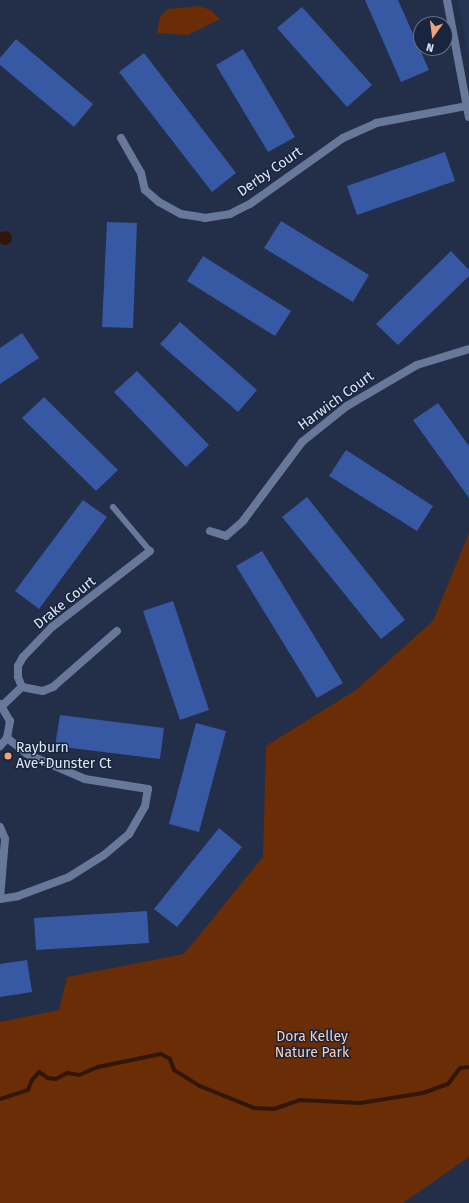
<!DOCTYPE html>
<html>
<head>
<meta charset="utf-8">
<style>
  body { margin:0 }
  #map { position:relative; width:469px; height:1203px; overflow:hidden; background:#232f48; font-family:"Fira Sans",sans-serif }
  div>[style] { position:absolute }
  .built>* { inset:0; background:#273555 }
  .green>* { inset:0; background:#6b2d06 }
  .water>* { inset:0; background:#321708 }
  .round { border-radius:50% }
  .stream>* { height:4px; margin:-2px; padding:0 2px; transform-origin:2px; border-radius:2px; background:#321708 }
  .building>* { inset:0; background:#3758a2 }
  .service>* { height:6px; margin:-3px; padding:0 3px; transform-origin:3px; border-radius:3px; background:#67789a }
  .minor>* { height:8px; margin:-4px; padding:0 4px; transform-origin:4px; border-radius:4px; background:#67789a }
  .dots>* { width:11px; height:11px; translate:-50% -50%; box-sizing:border-box; border:2px solid #19253d; border-radius:50% }
  span { translate:-50% -50%; white-space:nowrap; text-align:center; line-height:1.15; -webkit-text-stroke:3px #19253d; paint-order:stroke }
  .street-label { font-size:14px; color:#dde6f6 }
  .poi-label { font-size:14px; color:#dde6f6 }
  .left { translate:0 -50%; text-align:left }
  .park-label { font-size:14px; color:#fdceb7 }
  .north { position:absolute; left:413px; top:16px; width:40px; height:40px; box-sizing:border-box; background:#19253d; border:1px solid #677287; border-radius:50%; rotate:194deg; font-size:11px; font-weight:700; line-height:16px; text-align:center; color:#dde6f6 }
  .north::after { content:''; display:block; margin:auto; width:14px; height:18px; background:#f0a27a; clip-path:polygon(50% 0,100% 100%,50% 72%,0 100%) }
</style>
</head>
<body>
<div id="map">
  <div class="built">
    <div style="clip-path:polygon(458px 0,469px 0,469px 57px,466px 42px)"></div>
  </div>
  <div class="green">
    <div style="clip-path:polygon(198px 6px,211px 10px,220px 19px,188px 35px,157px 33px,160px 17px,168px 9px)"></div>
    <div style="clip-path:polygon(469px 533px,469px 1157px,403px 1203px,0 1203px,0 1022px,59px 1010px,67px 977px,184px 954px,263px 857px,266px 746px,356px 690px,433px 621px)"></div>
  </div>
  <div class="water">
    <div class="round" style="left:-2px;top:231px;width:14px;height:14px"></div>
  </div>
  <div class="stream">
    <div style="left:0;top:1099px;width:29px;rotate:-18deg"></div>
    <div style="left:28px;top:1090px;width:11px;rotate:-68deg"></div>
    <div style="left:32px;top:1080px;width:11px;rotate:-49deg"></div>
    <div style="left:39px;top:1072px;width:11px;rotate:34deg"></div>
    <div style="left:48px;top:1078px;width:8px;rotate:7deg"></div>
    <div style="left:56px;top:1079px;width:13px;rotate:-29deg"></div>
    <div style="left:67px;top:1073px;width:12px;rotate:9deg"></div>
    <div style="left:79px;top:1075px;width:21px;rotate:-23deg"></div>
    <div style="left:98px;top:1067px;width:64px;rotate:-11.7deg"></div>
    <div style="left:161px;top:1054px;width:10px;rotate:29deg"></div>
    <div style="left:170px;top:1059px;width:12px;rotate:70deg"></div>
    <div style="left:174px;top:1070px;width:31px;rotate:32deg"></div>
    <div style="left:200px;top:1086px;width:58px;rotate:22.2deg"></div>
    <div style="left:254px;top:1108px;width:20px;rotate:3deg"></div>
    <div style="left:274px;top:1109px;width:28px;rotate:-19deg"></div>
    <div style="left:300px;top:1100px;width:60px;rotate:2.9deg"></div>
    <div style="left:360px;top:1103px;width:64px;rotate:-9deg"></div>
    <div style="left:423px;top:1093px;width:27px;rotate:-20deg"></div>
    <div style="left:448px;top:1084px;width:20px;rotate:-53deg"></div>
    <div style="left:460px;top:1068px;width:9px;rotate:-6deg"></div>
  </div>
  <div class="building">
    <div style="clip-path:polygon(365px 0,398px 0,429px 70px,401px 82px)"></div>
    <div style="clip-path:polygon(302px 7px,372px 85px,347px 107px,277px 28px)"></div>
    <div style="clip-path:polygon(16px 39px,93px 104px,74px 127px,0 65px,0 58px)"></div>
    <div style="clip-path:polygon(243px 49px,295px 137px,268px 152px,216px 65px)"></div>
    <div style="clip-path:polygon(144px 53px,236px 173px,212px 192px,119px 72px)"></div>
    <div style="clip-path:polygon(445px 152px,455px 181px,357px 215px,347px 186px)"></div>
    <div style="clip-path:polygon(281px 221px,369px 275px,353px 302px,264px 248px)"></div>
    <div style="clip-path:polygon(107px 222px,137px 223px,133px 328px,102px 327px)"></div>
    <div style="clip-path:polygon(451px 251px,469px 270px,469px 276px,398px 345px,376px 324px)"></div>
    <div style="clip-path:polygon(203px 256px,291px 311px,275px 336px,187px 281px)"></div>
    <div style="clip-path:polygon(180px 322px,257px 390px,238px 412px,160px 344px)"></div>
    <div style="clip-path:polygon(22px 333px,39px 358px,0 384px,0 348px)"></div>
    <div style="clip-path:polygon(137px 371px,209px 445px,186px 467px,114px 392px)"></div>
    <div style="clip-path:polygon(44px 397px,118px 470px,96px 491px,22px 418px)"></div>
    <div style="clip-path:polygon(438px 403px,469px 446px,469px 498px,413px 420px)"></div>
    <div style="clip-path:polygon(346px 450px,433px 506px,417px 531px,329px 476px)"></div>
    <div style="clip-path:polygon(307px 497px,405px 620px,381px 639px,282px 517px)"></div>
    <div style="clip-path:polygon(83px 500px,107px 517px,39px 609px,15px 591px)"></div>
    <div style="clip-path:polygon(262px 551px,343px 683px,317px 698px,236px 566px)"></div>
    <div style="clip-path:polygon(173px 601px,209px 710px,180px 720px,143px 611px)"></div>
    <div style="clip-path:polygon(60px 715px,164px 728px,160px 759px,55px 746px)"></div>
    <div style="clip-path:polygon(196px 723px,226px 731px,199px 832px,169px 824px)"></div>
    <div style="clip-path:polygon(219px 828px,242px 847px,177px 927px,154px 909px)"></div>
    <div style="clip-path:polygon(147px 911px,149px 943px,36px 950px,34px 918px)"></div>
    <div style="clip-path:polygon(27px 960px,32px 992px,0 997px,0 964px)"></div>
  </div>
  <div class="service">
    <div style="left:113px;top:507px;width:57px;rotate:49.9deg"></div>
  </div>
  <div class="minor">
    <div style="left:447px;top:0;width:119px;rotate:79.4deg"></div>
    <div style="left:121px;top:138px;width:40px;rotate:60.3deg"></div>
    <div style="left:141px;top:173px;width:17px;rotate:77deg"></div>
    <div style="left:145px;top:190px;width:18px;rotate:41deg"></div>
    <div style="left:159px;top:202px;width:25px;rotate:29deg"></div>
    <div style="left:181px;top:214px;width:24px;rotate:9deg"></div>
    <div style="left:205px;top:218px;width:25px;rotate:-9deg"></div>
    <div style="left:230px;top:214px;width:22px;rotate:-27deg"></div>
    <div style="left:250px;top:204px;width:114px;rotate:-35.4deg"></div>
    <div style="left:343px;top:138px;width:36px;rotate:-24deg"></div>
    <div style="left:376px;top:123px;width:93px;rotate:-10.6deg"></div>
    <div style="left:210px;top:531px;width:17px;rotate:17deg"></div>
    <div style="left:226px;top:536px;width:23px;rotate:-41deg"></div>
    <div style="left:243px;top:521px;width:99px;rotate:-53.2deg"></div>
    <div style="left:302px;top:442px;width:58px;rotate:-38.7deg"></div>
    <div style="left:347px;top:406px;width:81px;rotate:-30.4deg"></div>
    <div style="left:417px;top:365px;width:54px;rotate:-17.1deg"></div>
    <div style="left:22px;top:687px;width:11px;rotate:-112deg"></div>
    <div style="left:18px;top:677px;width:11px;rotate:-90deg"></div>
    <div style="left:18px;top:666px;width:10px;rotate:-61deg"></div>
    <div style="left:23px;top:657px;width:42px;rotate:-46deg"></div>
    <div style="left:52px;top:627px;width:124px;rotate:-37.8deg"></div>
    <div style="left:0;top:704px;width:20px;rotate:60deg"></div>
    <div style="left:10px;top:721px;width:17px;rotate:100deg"></div>
    <div style="left:7px;top:738px;width:11px;rotate:131deg"></div>
    <div style="left:2px;top:706px;width:28px;rotate:-44deg"></div>
    <div style="left:22px;top:687px;width:21px;rotate:11deg"></div>
    <div style="left:43px;top:691px;width:11px;rotate:-22deg"></div>
    <div style="left:53px;top:687px;width:85px;rotate:-41.2deg"></div>
    <div style="left:0;top:827px;width:13px;rotate:67deg"></div>
    <div style="left:5px;top:839px;width:60px;rotate:94.8deg"></div>
    <div style="left:0;top:899px;width:18px;rotate:-9deg"></div>
    <div style="left:18px;top:896px;width:54px;rotate:-20.4deg"></div>
    <div style="left:69px;top:877px;width:41px;rotate:-32.2deg"></div>
    <div style="left:104px;top:855px;width:33px;rotate:-40deg"></div>
    <div style="left:129px;top:834px;width:32px;rotate:-60deg"></div>
    <div style="left:145px;top:806px;width:17px;rotate:-80deg"></div>
    <div style="left:148px;top:789px;width:64px;rotate:-171deg"></div>
    <div style="left:85px;top:779px;width:63px;rotate:-156.7deg"></div>
    <div style="left:27px;top:754px;width:26px;rotate:-141deg"></div>
  </div>
  <div class="dots">
    <div style="left:8px;top:756px;background:#f0a27a"></div>
  </div>
  <div class="street-label">
    <span style="left:270px;top:172px;rotate:-35deg">Derby Court</span>
    <span style="left:336px;top:401px;rotate:-36deg">Harwich Court</span>
    <span style="left:65px;top:603px;rotate:-39deg">Drake Court</span>
  </div>
  <div class="poi-label">
    <span class="left" style="left:16px;top:756px">Rayburn<br>Ave+Dunster Ct</span>
  </div>
  <div class="park-label">
    <span style="left:312px;top:1045px">Dora Kelley<br>Nature Park</span>
  </div>
  <div class="north">N</div>
</div>
</body>
</html>
